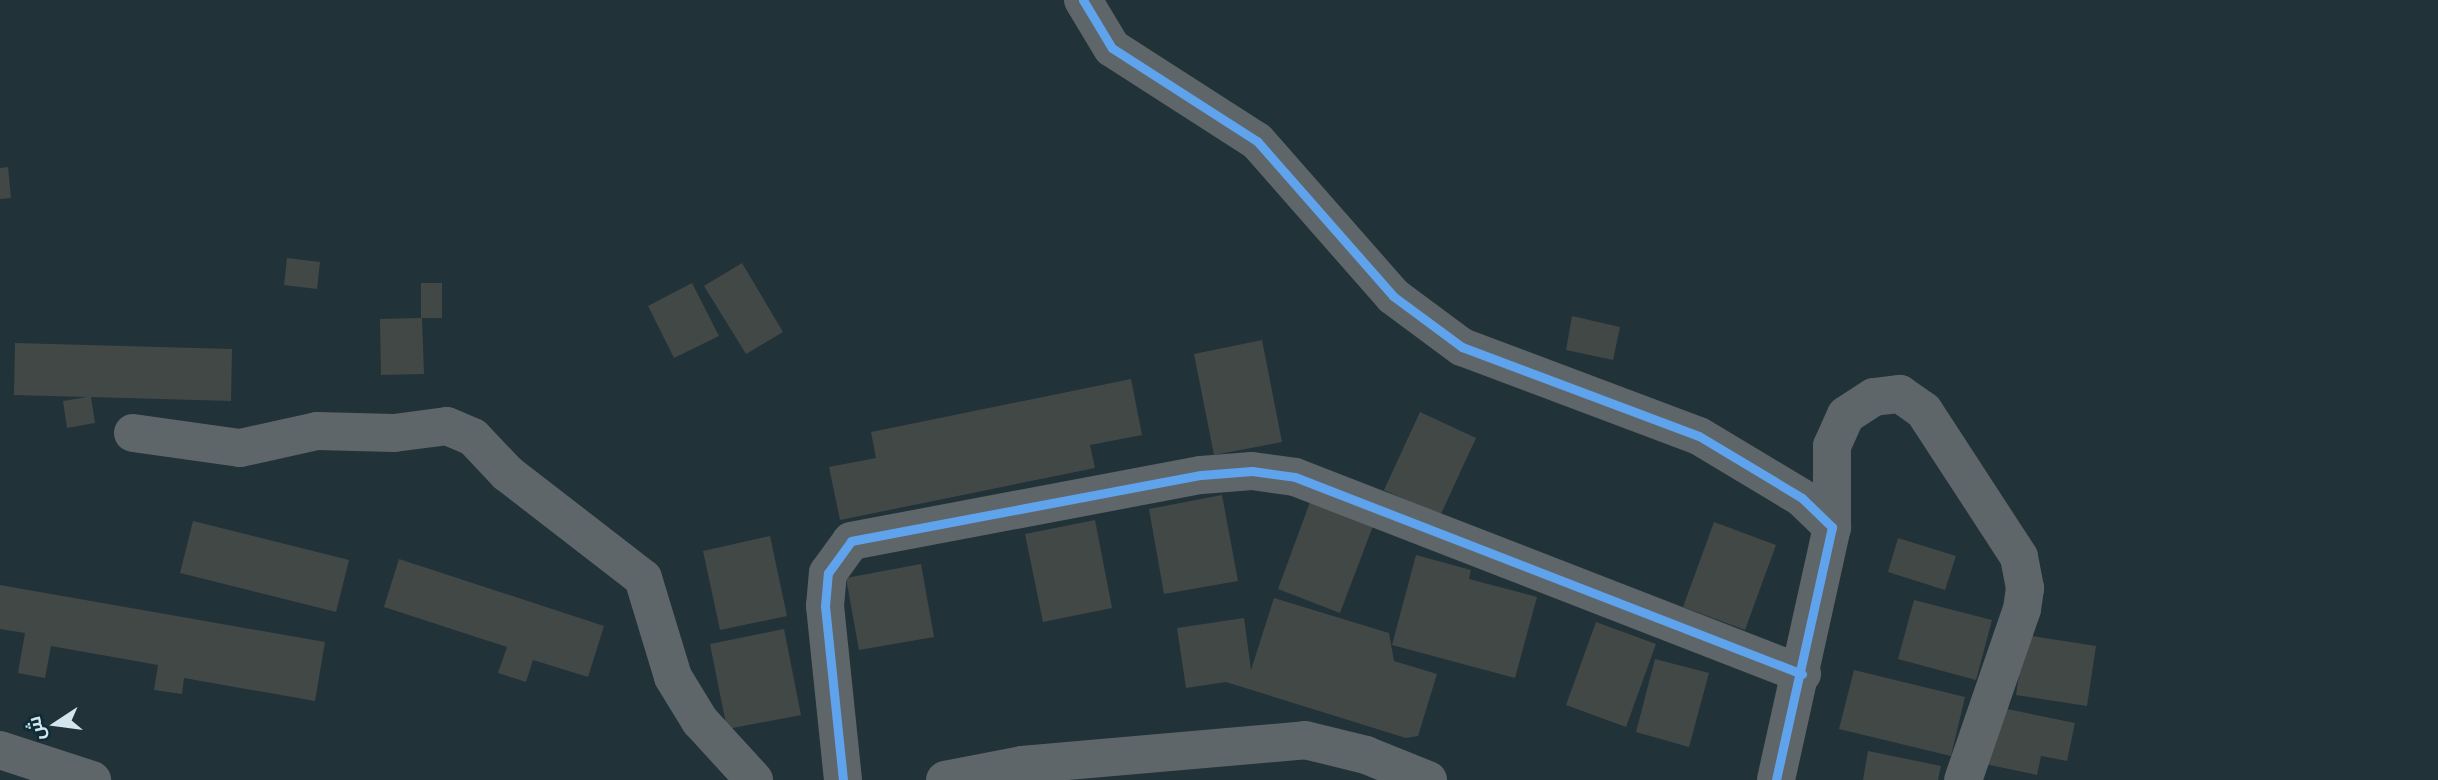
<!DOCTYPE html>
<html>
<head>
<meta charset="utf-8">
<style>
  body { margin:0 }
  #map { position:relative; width:2438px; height:780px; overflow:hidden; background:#223239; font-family:"PT Sans",Cairo,sans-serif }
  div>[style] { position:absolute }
  .building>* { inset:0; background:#424846 }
  .street>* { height:38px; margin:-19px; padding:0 19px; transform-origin:19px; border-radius:19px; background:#5e6669 }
  .cycleway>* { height:9px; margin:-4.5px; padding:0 4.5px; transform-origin:4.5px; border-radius:4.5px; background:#60a3ed }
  span { translate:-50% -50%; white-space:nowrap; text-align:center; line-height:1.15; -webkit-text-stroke:5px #0d2c38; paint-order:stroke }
  .north { position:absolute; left:21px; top:689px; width:70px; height:70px; -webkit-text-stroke:5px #0d2c38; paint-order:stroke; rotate:257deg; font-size:19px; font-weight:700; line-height:28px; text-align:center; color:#d4e5ed }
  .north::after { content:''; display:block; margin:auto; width:24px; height:32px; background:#d4e5ed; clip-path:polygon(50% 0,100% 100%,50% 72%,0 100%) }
</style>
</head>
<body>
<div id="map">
  <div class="building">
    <div style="clip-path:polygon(8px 167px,11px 198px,0 199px,0 168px)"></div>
    <div style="clip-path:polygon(287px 258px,320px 262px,317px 289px,284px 285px)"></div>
    <div style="clip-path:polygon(742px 263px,783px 332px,746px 354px,704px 286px)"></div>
    <div style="clip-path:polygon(421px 283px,442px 283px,442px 318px,422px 318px,424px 374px,381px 375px,380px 319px,421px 318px)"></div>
    <div style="clip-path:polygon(692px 283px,719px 336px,674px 358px,648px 306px)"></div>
    <div style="clip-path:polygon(1572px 316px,1620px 327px,1613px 360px,1566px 350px)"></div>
    <div style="clip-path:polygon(1262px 340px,1282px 442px,1214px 455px,1194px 354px)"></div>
    <div style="clip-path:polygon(15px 343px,232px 349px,231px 401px,91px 397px,95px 423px,67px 428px,63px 401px,87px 397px,14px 395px)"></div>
    <div style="clip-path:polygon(1131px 379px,1142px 435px,1090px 445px,1095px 468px,840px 520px,829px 467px,876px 458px,871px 432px)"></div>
    <div style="clip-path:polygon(1420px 412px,1476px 438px,1440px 516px,1384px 490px)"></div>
    <div style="clip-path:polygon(1222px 495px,1238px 581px,1164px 594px,1149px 509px)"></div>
    <div style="clip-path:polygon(1310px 502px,1373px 526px,1340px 613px,1278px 589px)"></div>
    <div style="clip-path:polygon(1095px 520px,1112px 608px,1043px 622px,1025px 534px)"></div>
    <div style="clip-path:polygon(193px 521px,349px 560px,336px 612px,180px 573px)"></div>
    <div style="clip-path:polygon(1714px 522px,1776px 545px,1745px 630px,1683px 607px)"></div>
    <div style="clip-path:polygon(770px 536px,787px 616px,720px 630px,703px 551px)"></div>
    <div style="clip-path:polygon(1898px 538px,1956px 556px,1945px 590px,1888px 572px)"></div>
    <div style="clip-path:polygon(1416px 555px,1471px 570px,1469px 579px,1537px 597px,1515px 678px,1392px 645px)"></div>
    <div style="clip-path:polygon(399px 559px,604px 626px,588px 677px,533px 660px,526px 682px,498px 673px,507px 647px,384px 607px)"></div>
    <div style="clip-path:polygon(921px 564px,934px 637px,859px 650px,846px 578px)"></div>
    <div style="clip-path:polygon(0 585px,325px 642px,315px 701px,184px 678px,182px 694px,154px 690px,158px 665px,51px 646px,45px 678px,18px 673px,25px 633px,0 629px)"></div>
    <div style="clip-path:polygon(1274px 598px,1389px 633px,1394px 661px,1437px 674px,1418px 736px,1406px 738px,1226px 682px,1186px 688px,1177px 628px,1244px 618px,1251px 670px)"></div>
    <div style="clip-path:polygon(1914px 600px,1992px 620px,1976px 680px,1898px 659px)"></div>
    <div style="clip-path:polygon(1596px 622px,1656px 644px,1626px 727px,1566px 705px)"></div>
    <div style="clip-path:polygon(784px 629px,801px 715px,727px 729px,710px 644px)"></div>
    <div style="clip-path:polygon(2025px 635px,2096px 646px,2087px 706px,2016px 695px)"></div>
    <div style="clip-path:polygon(1655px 659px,1709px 673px,1689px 747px,1636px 732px)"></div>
    <div style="clip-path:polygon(1854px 670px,1965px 697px,1951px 756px,1839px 729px)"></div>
    <div style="clip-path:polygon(1997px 707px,2075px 723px,2067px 761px,2041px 756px,2037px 775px,1985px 764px)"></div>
    <div style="clip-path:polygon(1868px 751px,1941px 766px,1938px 780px,1863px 780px)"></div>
  </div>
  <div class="street">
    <div style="left:1083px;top:0;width:56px;rotate:58.9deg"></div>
    <div style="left:1112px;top:48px;width:172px;rotate:32.7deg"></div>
    <div style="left:1257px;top:141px;width:206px;rotate:48.7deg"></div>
    <div style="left:1393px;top:296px;width:86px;rotate:36.5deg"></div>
    <div style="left:1462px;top:347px;width:253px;rotate:20.6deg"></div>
    <div style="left:1699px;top:436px;width:120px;rotate:31deg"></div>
    <div style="left:1802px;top:498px;width:42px;rotate:44deg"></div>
    <div style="left:1832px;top:527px;width:259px;rotate:102.5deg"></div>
    <div style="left:133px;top:433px;width:108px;rotate:8deg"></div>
    <div style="left:240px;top:448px;width:79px;rotate:-12.4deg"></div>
    <div style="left:317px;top:431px;width:77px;rotate:1.5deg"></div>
    <div style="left:394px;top:433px;width:53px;rotate:-7.5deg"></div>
    <div style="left:447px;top:426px;width:28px;rotate:23deg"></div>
    <div style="left:473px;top:437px;width:50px;rotate:46.6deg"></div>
    <div style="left:507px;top:473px;width:172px;rotate:37.7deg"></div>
    <div style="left:643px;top:578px;width:103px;rotate:73.1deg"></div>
    <div style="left:673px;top:677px;width:52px;rotate:58.5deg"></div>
    <div style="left:700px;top:721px;width:80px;rotate:47.5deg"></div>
    <div style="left:1832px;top:527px;width:81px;rotate:-90deg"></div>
    <div style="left:1832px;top:446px;width:34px;rotate:-66deg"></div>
    <div style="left:1846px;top:415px;width:33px;rotate:-33deg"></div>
    <div style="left:1874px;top:397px;width:26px;rotate:-7deg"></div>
    <div style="left:1900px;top:394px;width:29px;rotate:35deg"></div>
    <div style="left:1924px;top:411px;width:174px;rotate:56.9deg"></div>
    <div style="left:2019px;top:557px;width:32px;rotate:79deg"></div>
    <div style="left:2025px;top:588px;width:21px;rotate:98deg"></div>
    <div style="left:2022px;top:609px;width:181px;rotate:109deg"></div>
    <div style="left:0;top:750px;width:97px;rotate:18.1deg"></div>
    <div style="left:843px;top:780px;width:175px;rotate:-95.9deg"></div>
    <div style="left:825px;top:606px;width:33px;rotate:-85deg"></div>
    <div style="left:828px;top:573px;width:39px;rotate:-54deg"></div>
    <div style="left:851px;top:541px;width:356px;rotate:-10.7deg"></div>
    <div style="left:1201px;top:475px;width:51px;rotate:-4.5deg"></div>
    <div style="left:1252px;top:471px;width:43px;rotate:7.9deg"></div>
    <div style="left:1295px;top:477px;width:544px;rotate:21.23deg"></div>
    <div style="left:945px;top:780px;width:78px;rotate:-11deg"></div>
    <div style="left:1022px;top:765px;width:284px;rotate:-5deg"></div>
    <div style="left:1305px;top:740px;width:63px;rotate:13.8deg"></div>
    <div style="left:1366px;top:755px;width:67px;rotate:22deg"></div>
  </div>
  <div class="cycleway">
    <div style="left:1083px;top:0;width:56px;rotate:58.9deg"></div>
    <div style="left:1112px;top:48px;width:172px;rotate:32.7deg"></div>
    <div style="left:1257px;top:141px;width:206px;rotate:48.7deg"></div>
    <div style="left:1393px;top:296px;width:86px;rotate:36.5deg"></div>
    <div style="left:1462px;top:347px;width:253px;rotate:20.6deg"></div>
    <div style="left:1699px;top:436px;width:120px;rotate:31deg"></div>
    <div style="left:1802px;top:498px;width:42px;rotate:44deg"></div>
    <div style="left:1832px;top:527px;width:259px;rotate:102.5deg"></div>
    <div style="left:843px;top:780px;width:175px;rotate:-95.9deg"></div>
    <div style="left:825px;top:606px;width:33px;rotate:-85deg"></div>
    <div style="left:828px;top:573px;width:39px;rotate:-54deg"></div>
    <div style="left:851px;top:541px;width:356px;rotate:-10.7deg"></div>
    <div style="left:1201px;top:475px;width:51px;rotate:-4.5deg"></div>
    <div style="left:1252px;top:471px;width:43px;rotate:7.9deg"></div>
    <div style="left:1295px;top:477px;width:544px;rotate:21.23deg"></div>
  </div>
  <div class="north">ش</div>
</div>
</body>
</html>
